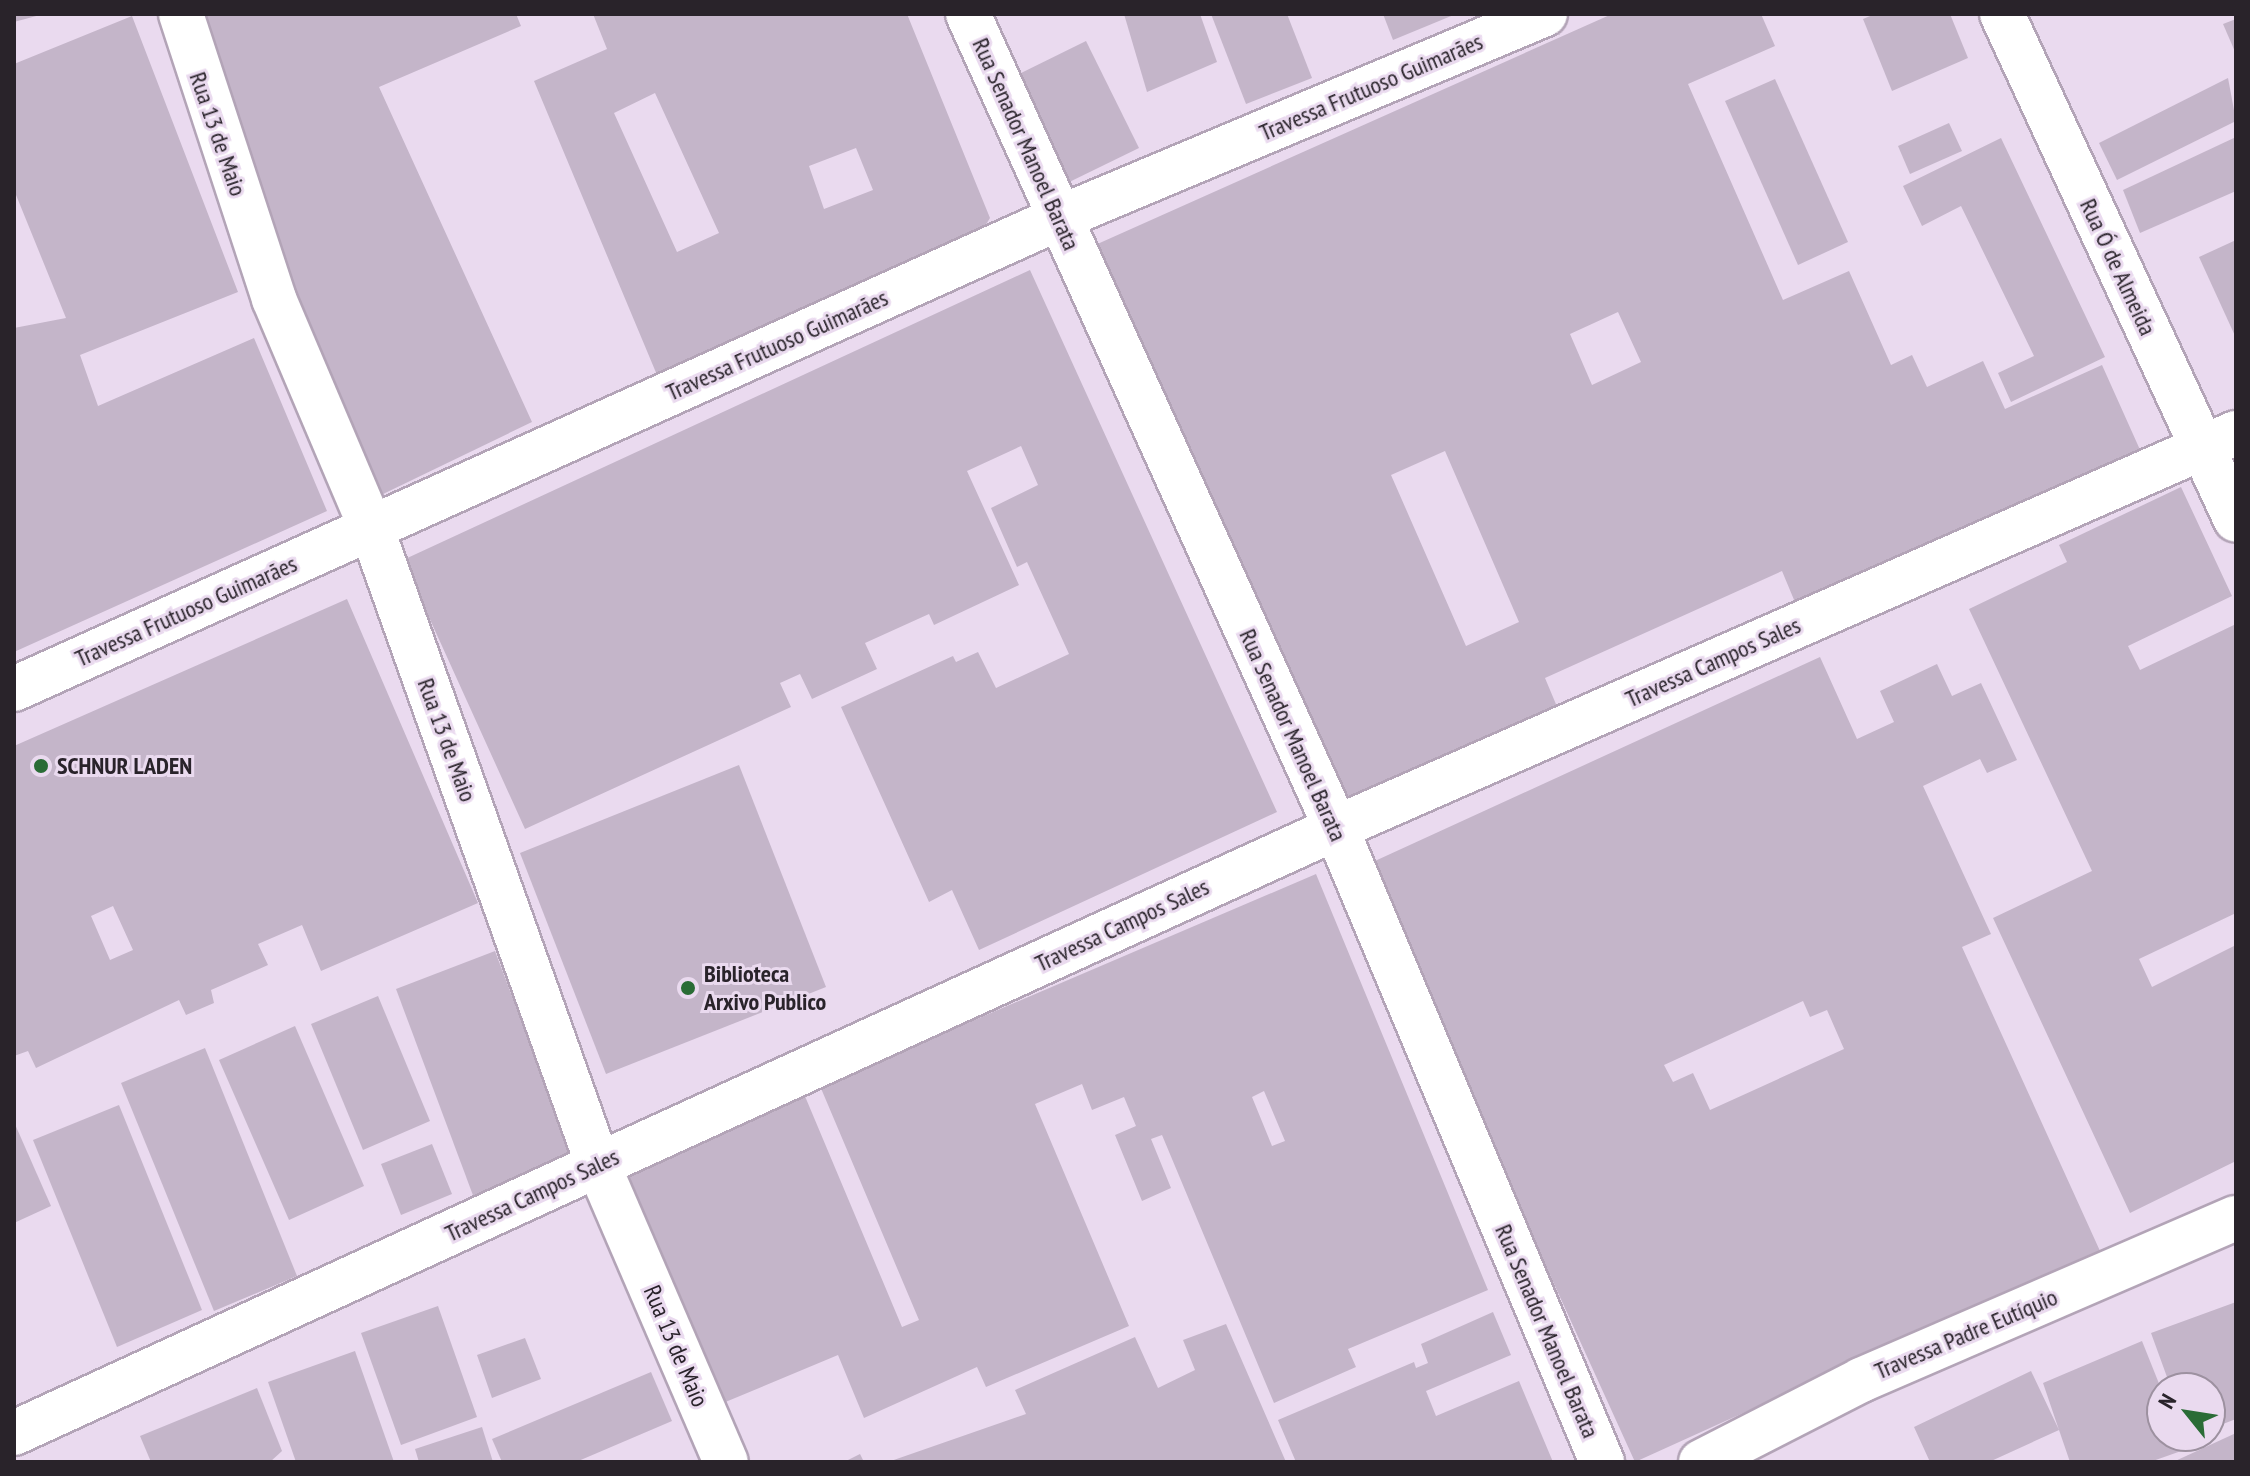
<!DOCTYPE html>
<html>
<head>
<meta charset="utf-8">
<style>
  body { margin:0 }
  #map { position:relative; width:2250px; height:1476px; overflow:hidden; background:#eadaef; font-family:"PT Sans Narrow",sans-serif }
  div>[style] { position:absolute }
  .building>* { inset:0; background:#c4b5c9 }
  .roads { filter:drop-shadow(2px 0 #b3a4b7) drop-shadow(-2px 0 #b3a4b7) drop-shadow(0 2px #b3a4b7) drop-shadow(0 -2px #b3a4b7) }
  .pedestrian>* { height:44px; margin:-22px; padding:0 22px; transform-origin:22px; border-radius:22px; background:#fff }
  .minor>* { height:44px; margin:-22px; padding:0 22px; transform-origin:22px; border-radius:22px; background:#fff }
  .tertiary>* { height:44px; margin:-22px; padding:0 22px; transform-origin:22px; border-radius:22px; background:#fff }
  .dots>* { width:22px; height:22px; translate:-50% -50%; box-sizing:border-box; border:4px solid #eadaef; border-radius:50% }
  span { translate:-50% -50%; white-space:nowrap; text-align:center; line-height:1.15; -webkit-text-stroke:6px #eadaef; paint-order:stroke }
  .street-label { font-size:24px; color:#29232a }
  .poi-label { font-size:24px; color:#29232a; font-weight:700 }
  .left { translate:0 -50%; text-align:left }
  .frame { position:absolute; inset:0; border:16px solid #29232a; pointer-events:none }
  .north { position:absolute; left:2146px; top:1372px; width:80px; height:80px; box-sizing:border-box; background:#eadaef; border:2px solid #9d91a0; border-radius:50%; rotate:300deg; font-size:22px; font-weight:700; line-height:32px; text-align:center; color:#29232a }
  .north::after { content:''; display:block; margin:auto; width:28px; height:36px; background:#2a6c36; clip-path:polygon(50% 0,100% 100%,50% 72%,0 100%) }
</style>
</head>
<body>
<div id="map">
  <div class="building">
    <div style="clip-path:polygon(14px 14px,40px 14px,40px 15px,14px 22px)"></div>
    <div style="clip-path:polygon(196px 14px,516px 14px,521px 26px,379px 87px,532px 422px,381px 495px,294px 304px)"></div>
    <div style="clip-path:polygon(evenodd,593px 14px,907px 14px,990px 218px,972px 247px,657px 375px,534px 81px,607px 49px,593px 14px,655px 93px,719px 233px,677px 252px,614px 113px,655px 93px,593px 14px,856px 148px,873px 190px,824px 209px,809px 166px,856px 148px)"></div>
    <div style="clip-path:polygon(1124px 14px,1200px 14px,1217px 62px,1147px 92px)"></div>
    <div style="clip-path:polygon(1211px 14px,1287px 14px,1312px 78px,1246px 104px)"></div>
    <div style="clip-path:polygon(1383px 14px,1456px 14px,1393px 40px)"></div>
    <div style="clip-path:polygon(evenodd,1612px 14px,1761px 14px,1775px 46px,1688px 84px,1783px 300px,1849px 271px,1891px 365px,1912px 355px,1927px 387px,1983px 361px,2005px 409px,2102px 365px,2141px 452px,1797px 607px,1782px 571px,1545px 678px,1558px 709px,1331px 812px,1084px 250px,1612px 14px,1618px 312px,1641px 362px,1592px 385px,1570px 334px,1618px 312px,1612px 14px,1445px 451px,1519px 622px,1466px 646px,1391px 475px,1445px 451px)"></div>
    <div style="clip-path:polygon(1875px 14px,1950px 14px,1968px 58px,1892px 91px,1863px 19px)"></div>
    <div style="clip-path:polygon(132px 16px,238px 292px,80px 355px,98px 406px,254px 338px,327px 511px,14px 652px,14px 328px,66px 318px,14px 190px,14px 64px)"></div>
    <div style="clip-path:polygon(2236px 19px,2236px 54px,2223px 24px)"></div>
    <div style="clip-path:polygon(1086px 41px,1139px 148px,1057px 188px,1005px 81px)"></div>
    <div style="clip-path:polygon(2228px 78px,2236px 121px,2117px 180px,2099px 143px)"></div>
    <div style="clip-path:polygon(1775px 79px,1848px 242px,1798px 265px,1725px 101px)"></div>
    <div style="clip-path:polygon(1949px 123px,1962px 151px,1910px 174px,1898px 146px)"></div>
    <div style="clip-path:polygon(2236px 137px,2236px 191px,2140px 233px,2123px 190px)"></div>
    <div style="clip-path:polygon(2001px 138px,2105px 357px,2011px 402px,1998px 373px,2034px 356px,1961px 206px,1922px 226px,1903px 186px)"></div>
    <div style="clip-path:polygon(2236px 240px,2236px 338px,2199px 257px)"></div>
    <div style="clip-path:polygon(1030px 270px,1277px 812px,979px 950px,952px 890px,929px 902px,841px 707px,953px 656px,956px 662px,978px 652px,996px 688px,1069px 654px,1027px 562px,1017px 567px,991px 508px,1038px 485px,1021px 446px,967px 471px,1019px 585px,934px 625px,929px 614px,865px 643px,877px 669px,812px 699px,800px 674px,780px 683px,791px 707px,525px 829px,403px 560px)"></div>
    <div style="clip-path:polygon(2181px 487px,2232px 596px,2128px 646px,2140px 670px,2236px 624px,2236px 913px,2139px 959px,2152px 987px,2236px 945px,2236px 1161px,2130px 1213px,1993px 918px,2092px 871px,1969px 609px,2067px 562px,2059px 545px)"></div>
    <div style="clip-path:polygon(evenodd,347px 599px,478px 903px,321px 971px,302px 925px,258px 944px,268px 965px,211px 990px,214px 1003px,186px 1015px,179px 1000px,36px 1068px,28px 1051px,14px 1056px,14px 746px,347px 599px,113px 906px,133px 950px,110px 960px,91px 916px,113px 906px)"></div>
    <div style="clip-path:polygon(evenodd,1820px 657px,1857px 739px,1894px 722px,1880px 691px,1937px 664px,1952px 696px,1981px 683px,2017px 760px,1987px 773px,1980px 759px,1923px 786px,1991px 934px,1962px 947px,2100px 1251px,1635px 1462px,1364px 866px,1820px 657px,1803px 1001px,1810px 1017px,1827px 1010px,1844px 1049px,1710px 1110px,1693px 1073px,1673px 1082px,1664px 1065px,1803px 1001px)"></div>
    <div style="clip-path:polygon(739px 765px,826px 987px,606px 1074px,520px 853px)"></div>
    <div style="clip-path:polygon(evenodd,1316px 874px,1488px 1290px,1348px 1349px,1356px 1367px,1274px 1403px,1162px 1135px,1151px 1139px,1171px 1188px,1142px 1201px,1115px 1135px,1136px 1126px,1124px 1097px,1092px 1110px,1082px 1084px,1035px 1104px,1129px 1326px,986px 1387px,977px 1367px,864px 1418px,838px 1355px,711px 1408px,609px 1163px,799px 1082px,902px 1327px,919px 1320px,820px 1086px,1316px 874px,1264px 1091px,1285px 1141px,1272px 1146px,1252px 1097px,1264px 1091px)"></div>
    <div style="clip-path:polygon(495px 951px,574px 1160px,474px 1198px,396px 989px)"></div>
    <div style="clip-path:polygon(378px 996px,430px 1121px,363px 1150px,311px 1024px)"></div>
    <div style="clip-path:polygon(295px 1026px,364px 1186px,289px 1220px,219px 1060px)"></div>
    <div style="clip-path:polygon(205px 1048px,297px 1276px,214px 1311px,121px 1083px)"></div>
    <div style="clip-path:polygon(119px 1105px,202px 1310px,117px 1347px,33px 1140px)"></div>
    <div style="clip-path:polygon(14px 1122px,51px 1206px,14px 1223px)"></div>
    <div style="clip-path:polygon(432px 1144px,452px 1194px,401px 1215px,381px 1164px)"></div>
    <div style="clip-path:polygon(2236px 1302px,2236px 1419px,2210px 1429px,2210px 1388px,2171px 1388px,2151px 1333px)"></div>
    <div style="clip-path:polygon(438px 1306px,477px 1417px,401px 1445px,361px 1333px)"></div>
    <div style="clip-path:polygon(1493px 1312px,1511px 1355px,1426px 1391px,1436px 1416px,1519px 1381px,1553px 1462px,1296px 1462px,1278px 1420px,1414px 1362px,1416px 1368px,1428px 1363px,1421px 1344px)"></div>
    <div style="clip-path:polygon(1226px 1324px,1286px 1462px,888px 1462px,1026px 1414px,1015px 1390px,1135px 1337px,1158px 1388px,1195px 1370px,1183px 1340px)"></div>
    <div style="clip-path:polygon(525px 1338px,541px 1379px,492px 1398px,477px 1355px)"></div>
    <div style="clip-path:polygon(2142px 1341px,2162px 1391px,2162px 1436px,2178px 1436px,2184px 1450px,2150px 1462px,2070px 1462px,2059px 1430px,1989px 1462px,1930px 1462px,1914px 1427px,2031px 1371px,2059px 1430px,2043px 1383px)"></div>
    <div style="clip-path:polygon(355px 1351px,394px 1462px,296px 1462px,268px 1382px)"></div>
    <div style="clip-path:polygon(651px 1372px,672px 1421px,576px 1462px,502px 1462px,492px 1439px)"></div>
    <div style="clip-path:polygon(257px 1388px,282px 1451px,270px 1462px,151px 1462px,140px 1436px)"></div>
    <div style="clip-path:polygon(482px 1427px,493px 1462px,419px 1462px,415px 1449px)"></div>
    <div style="clip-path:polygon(2236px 1433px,2236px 1462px,2173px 1462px)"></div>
    <div style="clip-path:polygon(860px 1454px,864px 1462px,844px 1462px)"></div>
  </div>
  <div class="roads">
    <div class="pedestrian">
      <div style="left:14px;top:1433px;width:643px;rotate:-24.65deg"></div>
    </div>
    <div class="minor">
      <div style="left:2002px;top:14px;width:557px;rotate:65.18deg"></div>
      <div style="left:14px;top:689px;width:1146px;rotate:-24.26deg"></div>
      <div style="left:1059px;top:218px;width:527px;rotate:-22.77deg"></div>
      <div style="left:598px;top:1165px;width:811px;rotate:-24.54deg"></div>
      <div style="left:1336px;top:828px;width:983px;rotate:-23.7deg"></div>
      <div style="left:1701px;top:1462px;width:180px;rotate:-27.1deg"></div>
      <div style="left:1861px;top:1380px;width:408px;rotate:-23.4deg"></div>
    </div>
    <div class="tertiary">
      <div style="left:181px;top:14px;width:300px;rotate:71.9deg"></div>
      <div style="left:274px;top:299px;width:248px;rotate:67deg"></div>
      <div style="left:371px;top:527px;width:677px;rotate:70.41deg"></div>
      <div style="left:598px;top:1165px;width:323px;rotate:66.7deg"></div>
      <div style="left:968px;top:14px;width:893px;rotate:65.67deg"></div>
      <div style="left:1336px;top:828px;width:688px;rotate:67.24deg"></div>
    </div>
  </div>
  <div class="dots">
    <div style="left:41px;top:766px;background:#2a6c36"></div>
    <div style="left:688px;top:988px;background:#2a6c36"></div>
  </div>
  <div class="street-label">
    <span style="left:1371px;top:87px;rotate:-23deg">Travessa Frutuoso Guimarães</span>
    <span style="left:218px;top:134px;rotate:71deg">Rua 13 de Maio</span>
    <span style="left:1026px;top:144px;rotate:66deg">Rua Senador Manoel Barata</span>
    <span style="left:2118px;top:267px;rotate:65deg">Rua Ó de Almeida</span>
    <span style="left:777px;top:345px;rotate:-24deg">Travessa Frutuoso Guimarães</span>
    <span style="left:186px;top:611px;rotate:-24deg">Travessa Frutuoso Guimarães</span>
    <span style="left:1713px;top:662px;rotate:-24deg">Travessa Campos Sales</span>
    <span style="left:1293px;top:735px;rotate:66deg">Rua Senador Manoel Barata</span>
    <span style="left:447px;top:740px;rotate:70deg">Rua 13 de Maio</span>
    <span style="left:1122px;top:925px;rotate:-25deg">Travessa Campos Sales</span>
    <span style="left:532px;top:1195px;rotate:-25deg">Travessa Campos Sales</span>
    <span style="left:1547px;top:1331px;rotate:67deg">Rua Senador Manoel Barata</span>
    <span style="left:1966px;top:1334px;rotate:-23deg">Travessa Padre Eutíquio</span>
    <span style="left:676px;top:1346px;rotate:67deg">Rua 13 de Maio</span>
  </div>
  <div class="poi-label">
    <span class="left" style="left:57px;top:766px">SCHNUR LADEN</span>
    <span class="left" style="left:704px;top:988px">Biblioteca<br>Arxivo Publico</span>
  </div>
  <div class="frame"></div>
  <div class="north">N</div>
</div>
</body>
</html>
